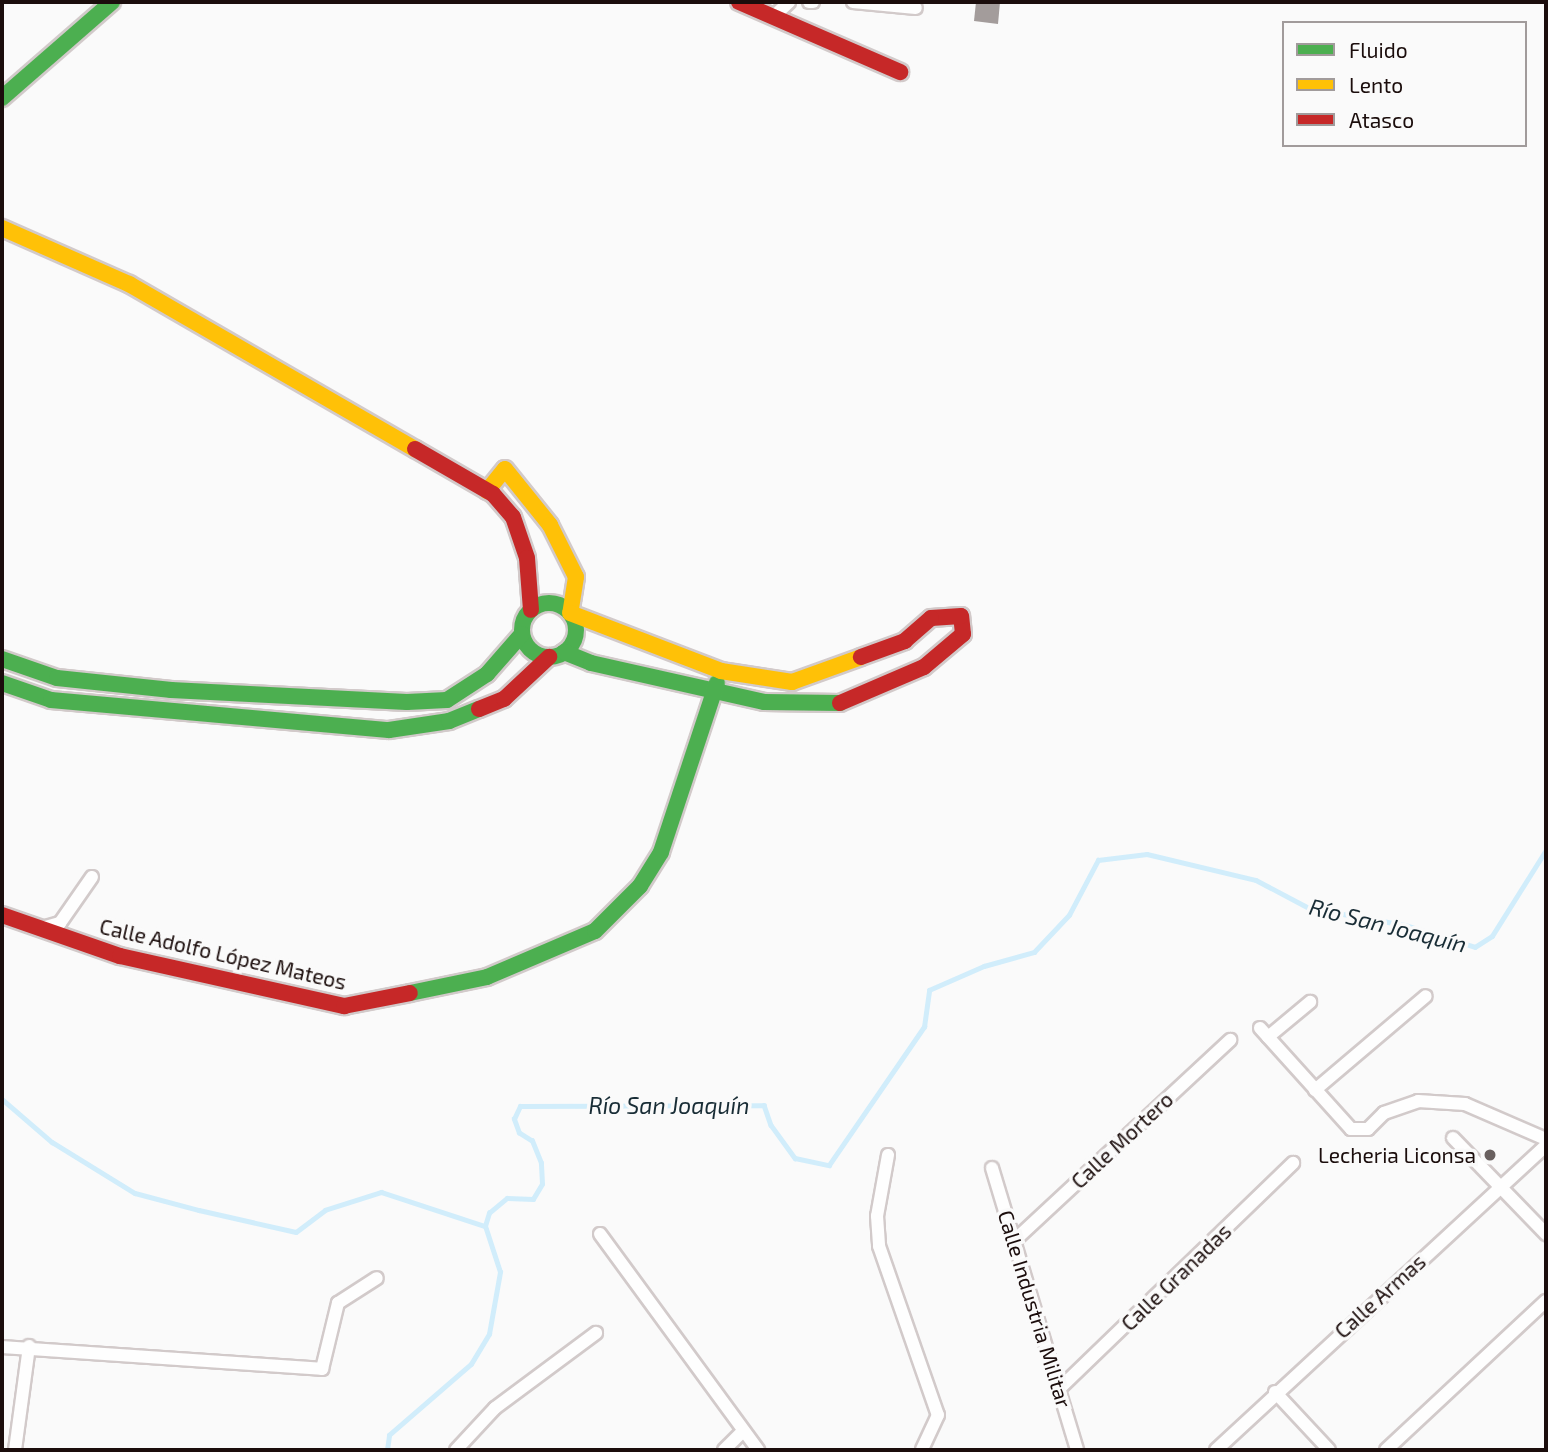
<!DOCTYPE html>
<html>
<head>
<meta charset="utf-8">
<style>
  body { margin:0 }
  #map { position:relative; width:1548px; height:1452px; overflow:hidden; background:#fafafa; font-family:"Exo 2",sans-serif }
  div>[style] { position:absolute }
  .stream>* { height:4.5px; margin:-2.25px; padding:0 2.25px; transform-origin:2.25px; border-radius:2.25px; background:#d1edfb }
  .building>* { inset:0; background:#a39c9b }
  .roads { filter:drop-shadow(2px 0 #d2caca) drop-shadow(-2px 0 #d2caca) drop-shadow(0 2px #d2caca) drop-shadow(0 -2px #d2caca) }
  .street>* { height:12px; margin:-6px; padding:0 6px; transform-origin:6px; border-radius:6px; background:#fefefe }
  .fast>* { height:16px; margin:-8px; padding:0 8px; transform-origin:8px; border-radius:8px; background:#4caf50 }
  .fast>.ring { margin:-8px; padding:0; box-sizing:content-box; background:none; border:16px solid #4caf50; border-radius:50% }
  .slow>* { height:16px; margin:-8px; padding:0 8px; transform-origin:8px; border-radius:8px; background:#ffc107 }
  .jam>* { height:16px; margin:-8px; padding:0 8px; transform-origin:8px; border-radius:8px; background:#c62828 }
  .dots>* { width:19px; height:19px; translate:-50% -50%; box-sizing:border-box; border:4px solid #fafafa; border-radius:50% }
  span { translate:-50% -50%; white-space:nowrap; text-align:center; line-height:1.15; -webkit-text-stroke:7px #fafafa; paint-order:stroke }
  .street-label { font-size:21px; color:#1b0d0c }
  .poi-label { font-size:21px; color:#1b0d0c }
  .right { translate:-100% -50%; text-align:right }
  .water-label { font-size:23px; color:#192d36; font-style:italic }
  .frame { position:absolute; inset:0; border:4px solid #1b0d0c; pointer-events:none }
  .legend { position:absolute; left:1282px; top:21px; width:245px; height:126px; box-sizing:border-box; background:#fafafa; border:2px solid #a19b9b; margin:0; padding:9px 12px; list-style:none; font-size:21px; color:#1b0d0c }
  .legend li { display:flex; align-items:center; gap:14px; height:35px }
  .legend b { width:35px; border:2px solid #a19b9b }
</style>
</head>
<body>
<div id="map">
  <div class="stream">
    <div style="left:2px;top:1099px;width:66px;rotate:40.7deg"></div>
    <div style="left:52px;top:1142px;width:97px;rotate:31.6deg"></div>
    <div style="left:135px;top:1193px;width:66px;rotate:14.9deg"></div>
    <div style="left:199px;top:1210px;width:99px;rotate:12.8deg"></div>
    <div style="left:296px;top:1232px;width:36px;rotate:-37deg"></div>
    <div style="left:325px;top:1210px;width:59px;rotate:-17.8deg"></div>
    <div style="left:381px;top:1192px;width:109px;rotate:18.1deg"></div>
    <div style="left:387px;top:1450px;width:15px;rotate:-82deg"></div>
    <div style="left:389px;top:1435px;width:108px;rotate:-40.9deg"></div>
    <div style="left:471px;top:1364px;width:35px;rotate:-59deg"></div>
    <div style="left:489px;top:1334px;width:63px;rotate:-79.9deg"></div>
    <div style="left:500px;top:1272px;width:48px;rotate:-108.1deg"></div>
    <div style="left:485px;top:1226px;width:14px;rotate:-73deg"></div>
    <div style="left:489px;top:1213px;width:23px;rotate:-40deg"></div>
    <div style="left:507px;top:1198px;width:26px;rotate:2deg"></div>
    <div style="left:533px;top:1199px;width:17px;rotate:-59deg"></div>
    <div style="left:542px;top:1184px;width:21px;rotate:-93deg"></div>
    <div style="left:541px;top:1163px;width:24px;rotate:-112deg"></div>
    <div style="left:532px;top:1141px;width:15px;rotate:-148deg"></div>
    <div style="left:519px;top:1133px;width:15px;rotate:-110deg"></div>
    <div style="left:514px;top:1119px;width:14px;rotate:-65deg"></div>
    <div style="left:520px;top:1106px;width:244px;rotate:-0.2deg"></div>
    <div style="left:764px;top:1105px;width:21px;rotate:71deg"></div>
    <div style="left:771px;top:1125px;width:41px;rotate:54deg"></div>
    <div style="left:795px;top:1158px;width:35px;rotate:12deg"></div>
    <div style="left:829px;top:1165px;width:168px;rotate:-55.5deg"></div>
    <div style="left:924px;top:1027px;width:37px;rotate:-82deg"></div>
    <div style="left:929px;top:990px;width:60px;rotate:-23.6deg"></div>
    <div style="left:984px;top:966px;width:52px;rotate:-15.6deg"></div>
    <div style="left:1034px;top:952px;width:51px;rotate:-46.6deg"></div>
    <div style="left:1069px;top:915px;width:62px;rotate:-62.2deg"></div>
    <div style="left:1098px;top:860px;width:49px;rotate:-7deg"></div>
    <div style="left:1147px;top:854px;width:112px;rotate:13.4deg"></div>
    <div style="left:1256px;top:880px;width:60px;rotate:27.8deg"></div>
    <div style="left:1309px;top:908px;width:97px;rotate:10deg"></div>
    <div style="left:1405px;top:925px;width:73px;rotate:17.4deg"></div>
    <div style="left:1475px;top:947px;width:20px;rotate:-33deg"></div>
    <div style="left:1492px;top:936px;width:102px;rotate:-57.9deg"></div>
  </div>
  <div class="building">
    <div style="clip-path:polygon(976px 2px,1000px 2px,998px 24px,974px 21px)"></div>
  </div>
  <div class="roads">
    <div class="street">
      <div style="left:809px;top:2px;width:4px"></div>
      <div style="left:853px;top:2px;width:63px;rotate:5.4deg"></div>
      <div style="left:773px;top:17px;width:22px;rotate:-43deg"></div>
      <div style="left:42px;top:928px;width:19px;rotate:-16deg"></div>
      <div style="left:60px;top:923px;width:56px;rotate:-55.2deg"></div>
      <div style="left:1260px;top:1028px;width:136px;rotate:48deg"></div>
      <div style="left:1351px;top:1129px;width:17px"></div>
      <div style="left:1368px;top:1129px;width:23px;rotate:-45deg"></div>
      <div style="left:1384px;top:1113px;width:36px;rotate:-19deg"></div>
      <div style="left:1418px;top:1101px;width:47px;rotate:3.7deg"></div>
      <div style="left:1465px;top:1104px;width:88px;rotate:23.4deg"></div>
      <div style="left:1268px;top:1037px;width:55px;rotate:-39.8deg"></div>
      <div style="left:1315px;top:1090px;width:145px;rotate:-40.3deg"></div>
      <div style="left:1453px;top:1138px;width:134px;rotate:45.9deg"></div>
      <div style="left:888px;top:1155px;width:62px;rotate:100.2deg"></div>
      <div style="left:877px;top:1216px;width:30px;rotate:86deg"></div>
      <div style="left:879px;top:1246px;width:179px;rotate:70.8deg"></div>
      <div style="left:938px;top:1415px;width:38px;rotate:115deg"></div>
      <div style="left:992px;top:1168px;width:295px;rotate:73.2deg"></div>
      <div style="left:600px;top:1234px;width:268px;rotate:53.8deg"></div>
      <div style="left:1015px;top:1240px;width:294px;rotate:-42.9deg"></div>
      <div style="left:2px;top:1347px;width:321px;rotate:3.9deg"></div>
      <div style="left:322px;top:1369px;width:68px;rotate:-76.4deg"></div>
      <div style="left:338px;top:1303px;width:46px;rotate:-32.7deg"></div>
      <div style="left:1058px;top:1390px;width:327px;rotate:-44deg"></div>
      <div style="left:1275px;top:1392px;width:79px;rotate:47deg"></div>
      <div style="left:15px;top:1450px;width:105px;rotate:-82.3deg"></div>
      <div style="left:456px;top:1450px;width:57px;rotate:-47.1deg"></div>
      <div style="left:495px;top:1408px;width:126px;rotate:-36.6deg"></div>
      <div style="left:724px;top:1450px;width:27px;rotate:-45deg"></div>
      <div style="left:1216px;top:1450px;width:449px;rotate:-42.7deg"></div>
      <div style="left:1386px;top:1450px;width:219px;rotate:-43deg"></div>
    </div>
    <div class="fast">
      <div style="left:2px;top:98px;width:146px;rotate:-41.1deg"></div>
      <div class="ring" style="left:522px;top:603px;width:38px;height:38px"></div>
      <div style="left:564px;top:652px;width:29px;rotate:22deg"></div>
      <div style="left:591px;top:663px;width:177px;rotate:12.7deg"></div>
      <div style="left:764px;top:702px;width:76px;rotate:0.8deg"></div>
      <div style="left:2px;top:659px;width:58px;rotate:19.1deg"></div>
      <div style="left:57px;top:678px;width:115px;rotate:6deg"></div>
      <div style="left:171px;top:690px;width:236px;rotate:2.9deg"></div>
      <div style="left:407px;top:702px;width:40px;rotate:-2.9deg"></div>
      <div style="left:447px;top:700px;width:48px;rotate:-33deg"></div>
      <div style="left:487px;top:674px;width:53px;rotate:-48.8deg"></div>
      <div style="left:2px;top:683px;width:52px;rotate:19.1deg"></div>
      <div style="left:51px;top:700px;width:339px;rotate:5.1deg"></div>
      <div style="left:389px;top:730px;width:61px;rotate:-8.5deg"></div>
      <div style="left:449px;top:721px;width:32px;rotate:-22deg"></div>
      <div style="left:410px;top:993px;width:79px;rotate:-11.7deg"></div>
      <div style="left:487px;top:977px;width:117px;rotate:-23.1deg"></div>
      <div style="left:595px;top:931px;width:64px;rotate:-45deg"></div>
      <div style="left:640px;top:886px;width:40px;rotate:-58deg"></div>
      <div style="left:661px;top:852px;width:178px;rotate:-71.7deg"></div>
    </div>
    <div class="slow">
      <div style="left:2px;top:228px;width:139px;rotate:23.8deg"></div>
      <div style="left:129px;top:284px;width:330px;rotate:30deg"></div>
      <div style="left:487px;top:491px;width:28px;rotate:-51deg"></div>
      <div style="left:505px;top:469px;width:72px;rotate:51.2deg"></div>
      <div style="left:550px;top:525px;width:58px;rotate:63.4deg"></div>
      <div style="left:576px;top:577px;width:36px;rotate:99deg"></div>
      <div style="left:570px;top:613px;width:162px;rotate:21deg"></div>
      <div style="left:721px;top:671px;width:72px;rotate:8.8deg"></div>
      <div style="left:792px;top:682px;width:73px;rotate:-19.9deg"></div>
    </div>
    <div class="jam">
      <div style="left:739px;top:2px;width:176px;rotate:23.5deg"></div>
      <div style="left:415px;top:449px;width:90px;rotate:30deg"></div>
      <div style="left:493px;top:494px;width:30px;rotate:49deg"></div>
      <div style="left:513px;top:517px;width:43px;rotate:71.1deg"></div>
      <div style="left:527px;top:558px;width:52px;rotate:85.6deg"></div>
      <div style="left:840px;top:703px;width:91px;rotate:-23.2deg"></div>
      <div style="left:924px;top:667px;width:51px;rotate:-40.2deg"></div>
      <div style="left:963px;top:634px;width:18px;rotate:-96deg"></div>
      <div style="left:961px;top:616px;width:30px;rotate:176deg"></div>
      <div style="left:931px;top:618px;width:35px;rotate:139deg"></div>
      <div style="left:905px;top:641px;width:47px;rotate:160deg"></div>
      <div style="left:479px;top:709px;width:27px;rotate:-22deg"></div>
      <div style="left:504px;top:699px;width:62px;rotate:-43deg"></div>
      <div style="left:2px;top:915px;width:125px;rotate:19.2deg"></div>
      <div style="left:120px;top:956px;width:230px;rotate:12.6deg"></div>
      <div style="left:344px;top:1006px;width:67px;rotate:-11.1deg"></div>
    </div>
  </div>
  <div class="dots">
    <div style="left:1490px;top:1155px;background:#69605f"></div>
  </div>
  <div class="street-label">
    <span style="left:223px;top:954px;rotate:13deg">Calle Adolfo López Mateos</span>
    <span style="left:1122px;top:1140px;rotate:-43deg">Calle Mortero</span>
    <span style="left:1176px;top:1277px;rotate:-44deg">Calle Granadas</span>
    <span style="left:1380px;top:1296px;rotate:-42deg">Calle Armas</span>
    <span style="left:1035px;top:1309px;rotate:73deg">Calle Industria Militar</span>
  </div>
  <div class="poi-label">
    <span class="right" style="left:1476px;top:1155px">Lecheria Liconsa</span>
  </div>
  <div class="water-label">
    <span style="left:1388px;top:925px;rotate:14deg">Río San Joaquín</span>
    <span style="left:669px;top:1105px">Río San Joaquín</span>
  </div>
  <div class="frame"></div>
  <ul class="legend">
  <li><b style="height:9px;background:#4caf50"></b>Fluido</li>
  <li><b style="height:9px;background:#ffc107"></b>Lento</li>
  <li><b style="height:9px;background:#c62828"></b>Atasco</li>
  </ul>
</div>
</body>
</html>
